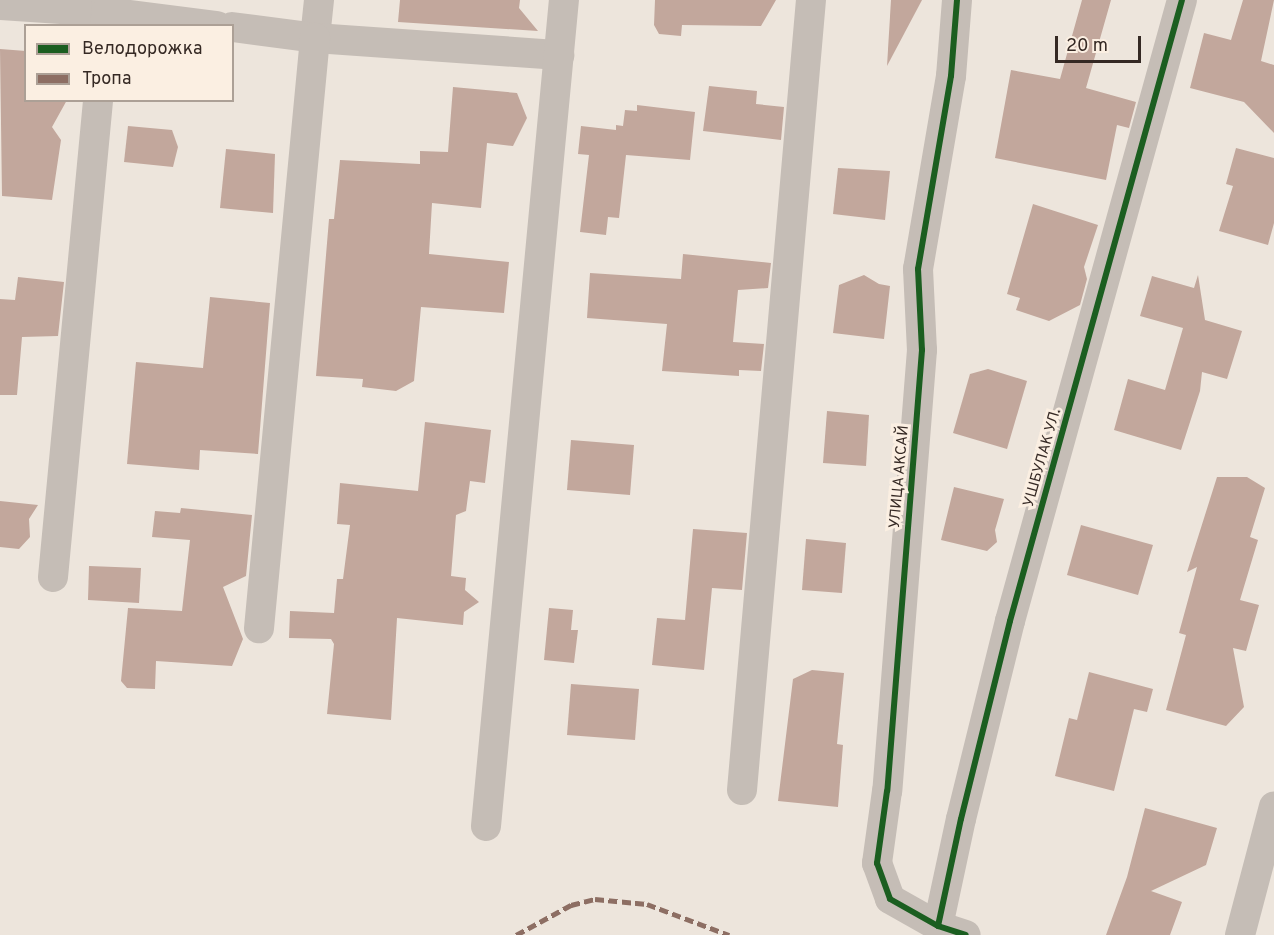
<!DOCTYPE html>
<html>
<head>
<meta charset="utf-8">
<style>
  body { margin:0 }
  #map { position:relative; width:1274px; height:935px; overflow:hidden; background:#ede5dc; font-family:Overpass,sans-serif }
  div>[style] { position:absolute }
  .building>* { inset:0; background:#c2a79c }
  .street>* { height:30px; margin:-15px; padding:0 15px; transform-origin:15px; border-radius:15px; background:#c5bdb6 }
  .quiet>* { height:4.5px; margin-top:-2.25px; transform-origin:0; background:repeating-linear-gradient(90deg,#8d6e63 0 9px,transparent 0 13.5px) }
  .cycleway>* { height:6px; margin:-3px; padding:0 3px; transform-origin:3px; border-radius:3px; background:#1b5e20 }
  span { translate:-50% -50%; white-space:nowrap; text-align:center; line-height:1.15; -webkit-text-stroke:6px #fbefe2; paint-order:stroke }
  .street-label { font-size:15px; color:#352924 }
  .legend { position:absolute; left:24px; top:24px; width:210px; height:78px; box-sizing:border-box; background:#fbefe2; border:2px solid #aca096; margin:0; padding:8px 10px; list-style:none; font-size:18px; color:#352924 }
  .legend li { display:flex; align-items:center; gap:12px; height:30px }
  .legend b { width:30px; border:2px solid #aca096 }
  .scale { position:absolute; left:1055px; top:36px; width:86px; height:27px; box-sizing:border-box; border:3px solid #352924; border-top:0; padding-left:8px; font-size:18px; line-height:21px; white-space:nowrap; color:#352924; -webkit-text-stroke:4px #fbefe2; paint-order:stroke }
</style>
</head>
<body>
<div id="map">
  <div class="building">
    <div style="clip-path:polygon(400px 0,520px 0,519px 8px,538px 31px,398px 22px)"></div>
    <div style="clip-path:polygon(655px 0,776px 0,761px 26px,682px 25px,681px 36px,659px 34px,654px 25px)"></div>
    <div style="clip-path:polygon(891px 0,922px 0,887px 66px)"></div>
    <div style="clip-path:polygon(1082px 0,1111px 0,1086px 88px,1136px 102px,1129px 128px,1117px 125px,1106px 180px,995px 158px,1011px 70px,1060px 79px)"></div>
    <div style="clip-path:polygon(1243px 0,1274px 0,1261px 61px,1274px 65px,1274px 133px,1244px 102px,1190px 88px,1204px 33px,1231px 40px)"></div>
    <div style="clip-path:polygon(0 49px,26px 51px,26px 100px,67px 100px,52px 127px,61px 140px,52px 200px,2px 196px)"></div>
    <div style="clip-path:polygon(709px 86px,757px 91px,756px 104px,784px 107px,781px 140px,703px 131px)"></div>
    <div style="clip-path:polygon(453px 87px,517px 93px,527px 118px,513px 146px,487px 143px,481px 208px,432px 203px,429px 254px,509px 262px,504px 313px,421px 307px,414px 381px,396px 391px,362px 387px,363px 379px,316px 376px,329px 219px,334px 219px,340px 160px,420px 164px,420px 151px,448px 152px)"></div>
    <div style="clip-path:polygon(637px 105px,695px 112px,690px 160px,626px 155px,619px 218px,608px 217px,606px 235px,580px 232px,589px 155px,578px 154px,581px 126px,616px 130px,616px 125px,623px 126px,625px 110px,637px 111px)"></div>
    <div style="clip-path:polygon(128px 126px,172px 130px,178px 147px,173px 167px,124px 162px)"></div>
    <div style="clip-path:polygon(1236px 148px,1274px 158px,1274px 223px,1268px 245px,1219px 231px,1233px 186px,1226px 184px)"></div>
    <div style="clip-path:polygon(226px 149px,275px 154px,273px 213px,220px 208px)"></div>
    <div style="clip-path:polygon(838px 168px,890px 171px,885px 220px,833px 214px)"></div>
    <div style="clip-path:polygon(1033px 204px,1098px 225px,1084px 267px,1087px 279px,1080px 305px,1049px 321px,1016px 310px,1020px 298px,1007px 294px)"></div>
    <div style="clip-path:polygon(683px 254px,771px 263px,768px 288px,738px 290px,733px 342px,764px 344px,761px 371px,739px 370px,739px 376px,662px 371px,667px 324px,587px 318px,590px 273px,681px 279px)"></div>
    <div style="clip-path:polygon(864px 275px,879px 284px,890px 286px,884px 339px,833px 333px,839px 285px)"></div>
    <div style="clip-path:polygon(1198px 275px,1205px 320px,1242px 331px,1227px 379px,1202px 372px,1200px 391px,1181px 450px,1114px 430px,1128px 379px,1165px 390px,1183px 328px,1140px 316px,1152px 276px,1194px 288px)"></div>
    <div style="clip-path:polygon(18px 277px,64px 282px,58px 336px,22px 337px,17px 395px,0 395px,0 299px,15px 300px)"></div>
    <div style="clip-path:polygon(210px 297px,270px 303px,258px 454px,200px 450px,199px 470px,127px 464px,136px 362px,203px 368px)"></div>
    <div style="clip-path:polygon(988px 369px,1027px 381px,1007px 449px,953px 433px,970px 374px)"></div>
    <div style="clip-path:polygon(827px 411px,869px 415px,866px 466px,823px 463px)"></div>
    <div style="clip-path:polygon(425px 422px,491px 430px,485px 483px,470px 481px,466px 511px,456px 515px,451px 576px,466px 578px,465px 590px,479px 602px,464px 612px,463px 625px,397px 618px,391px 720px,327px 714px,334px 644px,331px 639px,289px 638px,290px 611px,334px 613px,337px 579px,343px 579px,350px 525px,337px 524px,340px 483px,418px 491px)"></div>
    <div style="clip-path:polygon(571px 440px,634px 445px,630px 495px,567px 490px)"></div>
    <div style="clip-path:polygon(1217px 477px,1247px 477px,1265px 488px,1250px 537px,1258px 540px,1240px 600px,1259px 605px,1246px 651px,1233px 648px,1244px 707px,1226px 726px,1166px 710px,1186px 635px,1179px 633px,1197px 567px,1187px 572px)"></div>
    <div style="clip-path:polygon(954px 487px,1004px 499px,995px 530px,997px 542px,987px 551px,941px 540px)"></div>
    <div style="clip-path:polygon(0 501px,38px 505px,29px 519px,30px 537px,19px 549px,0 547px)"></div>
    <div style="clip-path:polygon(181px 508px,252px 515px,246px 576px,223px 587px,243px 639px,232px 666px,156px 661px,155px 689px,127px 688px,121px 681px,128px 608px,182px 611px,190px 540px,152px 537px,155px 511px,180px 513px)"></div>
    <div style="clip-path:polygon(1081px 525px,1153px 545px,1138px 595px,1067px 575px)"></div>
    <div style="clip-path:polygon(693px 529px,747px 533px,742px 590px,712px 588px,704px 670px,652px 665px,657px 618px,685px 620px)"></div>
    <div style="clip-path:polygon(806px 539px,846px 543px,842px 593px,802px 590px)"></div>
    <div style="clip-path:polygon(89px 566px,141px 568px,139px 603px,88px 600px)"></div>
    <div style="clip-path:polygon(549px 608px,573px 610px,571px 630px,578px 630px,574px 663px,544px 660px)"></div>
    <div style="clip-path:polygon(812px 670px,844px 673px,837px 744px,843px 745px,838px 807px,778px 801px,793px 679px)"></div>
    <div style="clip-path:polygon(1089px 672px,1153px 689px,1147px 712px,1134px 709px,1114px 791px,1055px 776px,1069px 718px,1077px 720px)"></div>
    <div style="clip-path:polygon(571px 684px,639px 689px,635px 740px,567px 735px)"></div>
    <div style="clip-path:polygon(1145px 808px,1217px 828px,1206px 865px,1151px 891px,1182px 902px,1170px 935px,1106px 935px,1127px 877px)"></div>
  </div>
  <div class="street">
    <div style="left:319px;top:0;width:38px;rotate:96deg"></div>
    <div style="left:315px;top:38px;width:245px;rotate:4deg"></div>
    <div style="left:957px;top:0;width:76px;rotate:94.5deg"></div>
    <div style="left:951px;top:76px;width:196px;rotate:99.7deg"></div>
    <div style="left:918px;top:269px;width:81px;rotate:87.2deg"></div>
    <div style="left:922px;top:350px;width:442px;rotate:94.5deg"></div>
    <div style="left:887px;top:791px;width:73px;rotate:97.9deg"></div>
    <div style="left:877px;top:863px;width:38px;rotate:70deg"></div>
    <div style="left:890px;top:899px;width:55px;rotate:29.4deg"></div>
    <div style="left:938px;top:926px;width:29px;rotate:18deg"></div>
    <div style="left:0;top:5px;width:106px;rotate:3.8deg"></div>
    <div style="left:106px;top:12px;width:12px;rotate:-85deg"></div>
    <div style="left:105px;top:26px;width:14px;rotate:-86deg"></div>
    <div style="left:106px;top:12px;width:112px;rotate:7.2deg"></div>
    <div style="left:232px;top:27px;width:84px;rotate:7.5deg"></div>
    <div style="left:315px;top:38px;width:593px;rotate:95.42deg"></div>
    <div style="left:53px;top:577px;width:479px;rotate:-84.6deg"></div>
    <div style="left:742px;top:790px;width:793px;rotate:-85.01deg"></div>
    <div style="left:486px;top:826px;width:830px;rotate:-84.61deg"></div>
    <div style="left:938px;top:926px;width:109px;rotate:-77.9deg"></div>
    <div style="left:961px;top:819px;width:204px;rotate:-76.1deg"></div>
    <div style="left:1010px;top:621px;width:644px;rotate:-74.52deg"></div>
    <div style="left:1240px;top:935px;width:133px;rotate:-75.2deg"></div>
  </div>
  <div class="quiet">
    <div style="left:516px;top:935px;width:63px;rotate:-28.6deg"></div>
    <div style="left:571px;top:905px;width:25px;rotate:-14deg"></div>
    <div style="left:595px;top:899px;width:52px;rotate:5.5deg"></div>
    <div style="left:647px;top:904px;width:88px;rotate:20.7deg"></div>
  </div>
  <div class="cycleway">
    <div style="left:957px;top:0;width:76px;rotate:94.5deg"></div>
    <div style="left:951px;top:76px;width:196px;rotate:99.7deg"></div>
    <div style="left:918px;top:269px;width:81px;rotate:87.2deg"></div>
    <div style="left:922px;top:350px;width:442px;rotate:94.5deg"></div>
    <div style="left:887px;top:791px;width:73px;rotate:97.9deg"></div>
    <div style="left:877px;top:863px;width:38px;rotate:70deg"></div>
    <div style="left:890px;top:899px;width:55px;rotate:29.4deg"></div>
    <div style="left:938px;top:926px;width:29px;rotate:18deg"></div>
    <div style="left:938px;top:926px;width:109px;rotate:-77.9deg"></div>
    <div style="left:961px;top:819px;width:204px;rotate:-76.1deg"></div>
    <div style="left:1010px;top:621px;width:644px;rotate:-74.52deg"></div>
  </div>
  <div class="street-label">
    <span style="left:1043px;top:458px;rotate:-74deg">УШБУЛАК УЛ.</span>
    <span style="left:900px;top:477px;rotate:-85deg">УЛИЦА АКСАЙ</span>
  </div>
  <ul class="legend">
  <li><b style="height:8px;background:#1b5e20"></b>Велодорожка</li>
  <li><b style="height:8px;background:#8d6e63"></b>Тропа</li>
  </ul>
  <div class="scale">20 m</div>
</div>
</body>
</html>
